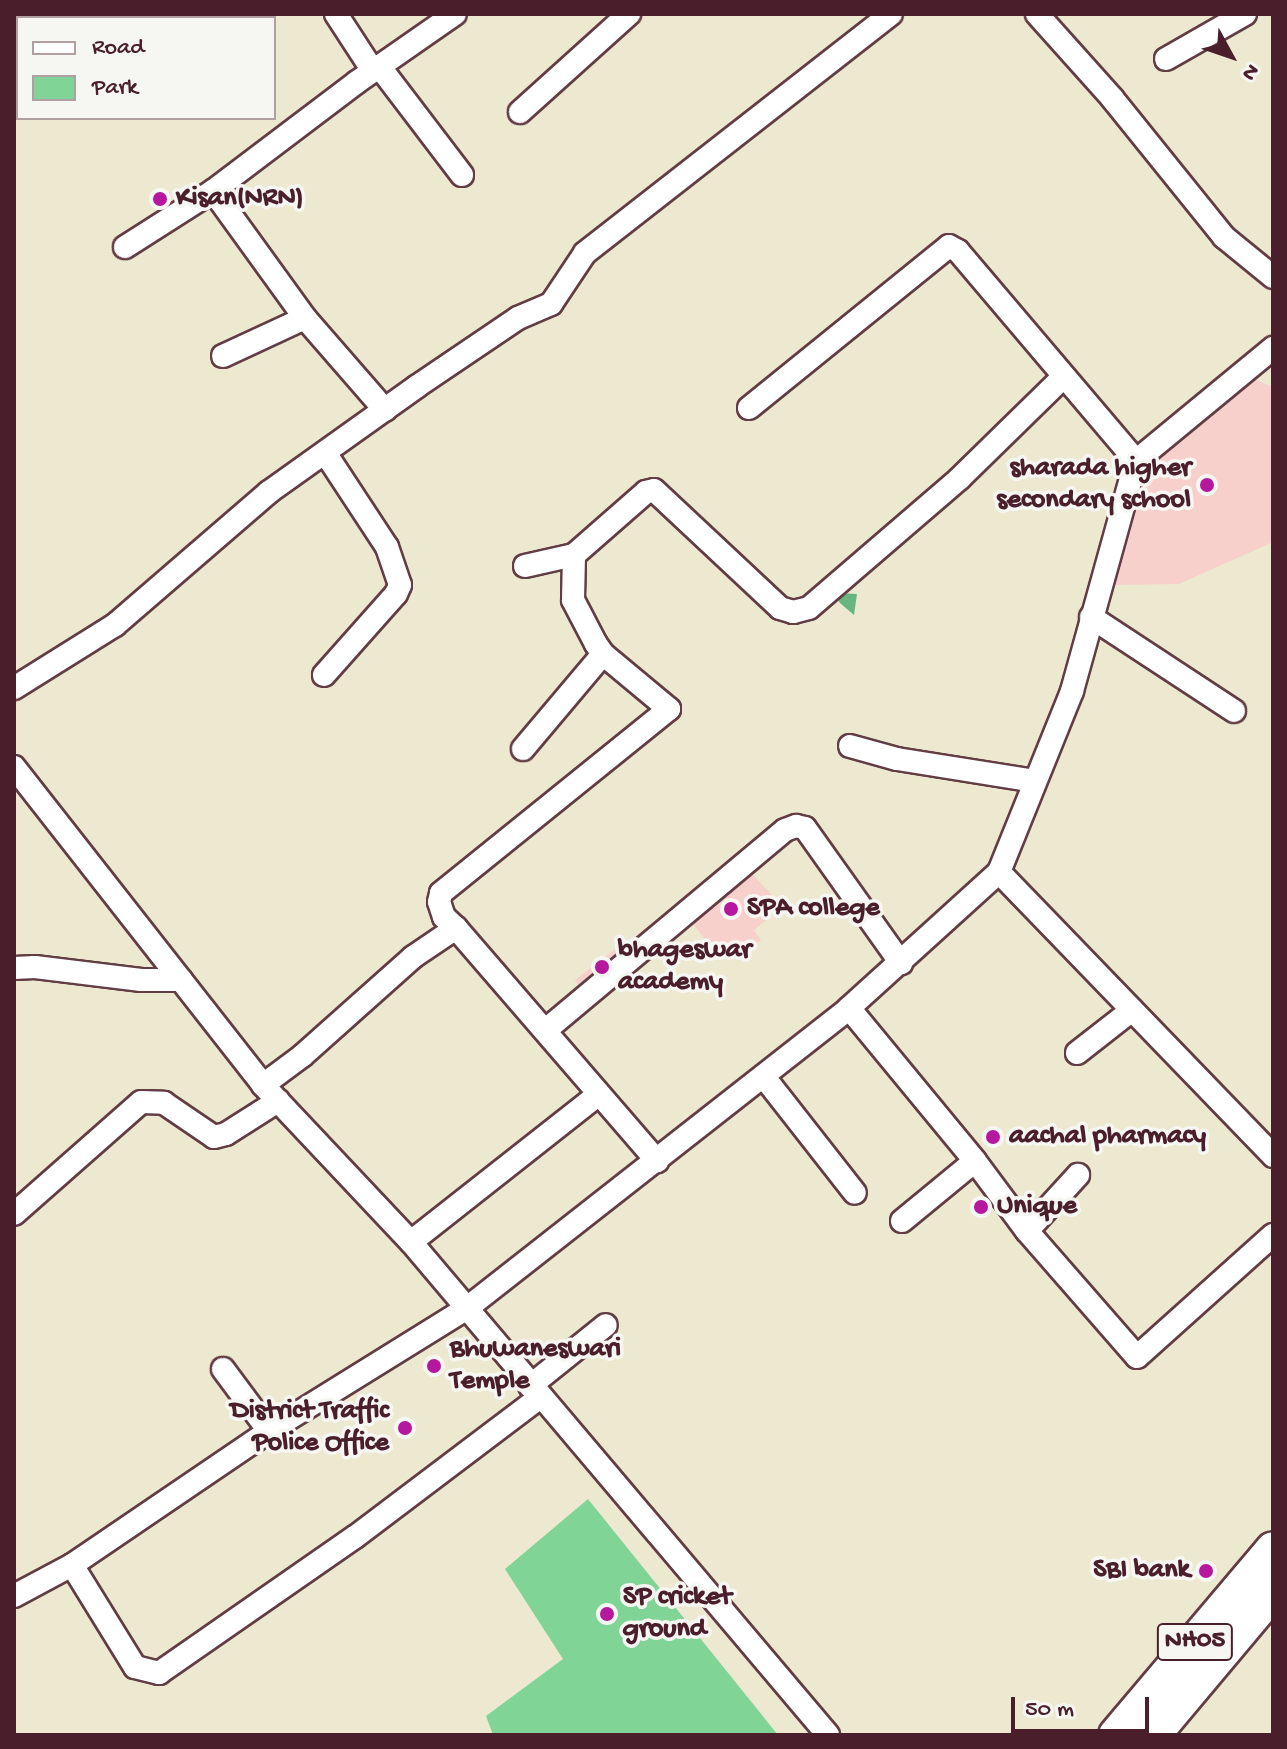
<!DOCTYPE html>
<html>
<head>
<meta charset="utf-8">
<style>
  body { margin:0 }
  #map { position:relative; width:1287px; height:1749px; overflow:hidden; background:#ede8d0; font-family:"Gochi Hand",sans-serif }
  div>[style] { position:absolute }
  .built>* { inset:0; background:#f7d0cc }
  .green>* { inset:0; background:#80d496 }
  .forest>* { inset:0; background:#68b67f }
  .roads { filter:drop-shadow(2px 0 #623d44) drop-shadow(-2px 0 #623d44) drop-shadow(0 2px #623d44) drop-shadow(0 -2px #623d44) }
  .street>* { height:22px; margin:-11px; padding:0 11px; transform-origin:11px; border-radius:11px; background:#fff }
  .primary>* { height:34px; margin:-17px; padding:0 17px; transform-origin:17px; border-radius:17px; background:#fff }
  .dots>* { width:22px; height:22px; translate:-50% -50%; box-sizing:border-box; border:4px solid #f6f6f2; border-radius:50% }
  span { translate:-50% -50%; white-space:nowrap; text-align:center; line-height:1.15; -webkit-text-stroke:7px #f6f6f2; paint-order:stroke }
  .shield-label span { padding:2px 6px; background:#f6f6f2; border:2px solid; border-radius:6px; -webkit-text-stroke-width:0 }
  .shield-label { font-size:26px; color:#4a1f2b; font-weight:700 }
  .poi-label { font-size:28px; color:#4a1f2b; font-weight:700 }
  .left { translate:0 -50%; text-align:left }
  .right { translate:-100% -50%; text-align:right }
  .frame { position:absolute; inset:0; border:16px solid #4a1f2b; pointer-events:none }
  .legend { position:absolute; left:16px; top:16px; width:260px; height:104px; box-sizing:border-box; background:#f6f6f2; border:2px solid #b1a0a2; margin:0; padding:10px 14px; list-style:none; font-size:24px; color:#4a1f2b }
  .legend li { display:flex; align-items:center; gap:16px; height:40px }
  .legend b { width:40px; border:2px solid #b1a0a2 }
  .north { position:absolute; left:1191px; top:16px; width:80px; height:80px; -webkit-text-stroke:6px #f6f6f2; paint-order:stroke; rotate:130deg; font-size:22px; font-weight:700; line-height:32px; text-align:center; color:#4a1f2b }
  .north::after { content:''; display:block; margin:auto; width:28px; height:36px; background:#4a1f2b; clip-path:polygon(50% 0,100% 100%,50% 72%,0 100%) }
  .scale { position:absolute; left:1011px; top:1697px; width:138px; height:36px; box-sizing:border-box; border:4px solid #4a1f2b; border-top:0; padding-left:10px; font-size:24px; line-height:28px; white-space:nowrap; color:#4a1f2b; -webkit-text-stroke:6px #f6f6f2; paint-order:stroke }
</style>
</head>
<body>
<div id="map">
  <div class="built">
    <div style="clip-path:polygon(1254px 379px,1273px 387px,1273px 542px,1179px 584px,1112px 585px,1144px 468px,1204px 408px)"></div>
    <div style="clip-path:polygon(745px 866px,772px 895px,763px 902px,771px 916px,754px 930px,761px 940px,749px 950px,738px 940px,718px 956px,687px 916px)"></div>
    <div style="clip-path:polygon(620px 945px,629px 954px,581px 991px,575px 980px)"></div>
  </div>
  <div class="green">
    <div style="clip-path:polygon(588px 1499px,778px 1735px,493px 1735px,486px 1716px,563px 1659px,505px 1569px)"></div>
  </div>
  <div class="forest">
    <div style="clip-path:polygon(838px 593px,857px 594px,854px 615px,840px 603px,836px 597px)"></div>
  </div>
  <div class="roads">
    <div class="street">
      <div style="left:336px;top:14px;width:68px;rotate:57deg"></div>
      <div style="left:1037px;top:14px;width:113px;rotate:48.2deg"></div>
      <div style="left:1112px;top:98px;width:179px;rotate:51.1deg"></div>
      <div style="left:1224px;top:237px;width:63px;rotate:39.2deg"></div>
      <div style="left:1166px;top:59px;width:91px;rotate:-29.7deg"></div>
      <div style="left:379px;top:66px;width:137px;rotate:52.7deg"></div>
      <div style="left:520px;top:112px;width:147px;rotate:-42deg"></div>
      <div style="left:125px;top:247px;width:104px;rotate:-32.5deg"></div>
      <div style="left:223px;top:356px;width:90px;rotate:-24.9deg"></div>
      <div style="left:749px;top:408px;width:257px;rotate:-39deg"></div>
      <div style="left:949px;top:246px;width:10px;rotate:29deg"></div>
      <div style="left:958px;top:251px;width:275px;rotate:49.7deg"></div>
      <div style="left:385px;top:410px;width:122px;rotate:-131deg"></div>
      <div style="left:305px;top:318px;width:157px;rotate:-125.9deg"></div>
      <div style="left:213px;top:191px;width:181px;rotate:-37.1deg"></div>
      <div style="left:357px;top:82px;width:119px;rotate:-34.8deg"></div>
      <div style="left:525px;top:566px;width:50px;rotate:-12.7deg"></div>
      <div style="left:574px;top:555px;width:96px;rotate:-41.2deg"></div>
      <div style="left:646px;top:492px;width:8px;rotate:-14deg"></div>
      <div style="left:654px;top:490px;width:173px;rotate:43.1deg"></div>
      <div style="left:780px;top:608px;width:14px;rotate:17deg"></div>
      <div style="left:793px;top:612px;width:16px;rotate:-14deg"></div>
      <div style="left:809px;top:608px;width:199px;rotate:-40.7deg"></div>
      <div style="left:960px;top:478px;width:144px;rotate:-44.4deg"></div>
      <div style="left:1091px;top:617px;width:171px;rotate:33.3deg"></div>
      <div style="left:324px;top:675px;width:108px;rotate:-48.4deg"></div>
      <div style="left:396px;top:594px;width:10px;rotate:-66deg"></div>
      <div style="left:400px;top:585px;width:40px;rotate:-108.9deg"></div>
      <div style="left:387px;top:547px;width:111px;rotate:-123.3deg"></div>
      <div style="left:14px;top:688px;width:119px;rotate:-32deg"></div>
      <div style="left:115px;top:625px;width:203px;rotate:-40.8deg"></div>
      <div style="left:269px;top:492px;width:181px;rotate:-35.5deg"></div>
      <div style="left:416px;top:387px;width:123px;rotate:-34.1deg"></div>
      <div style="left:518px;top:318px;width:36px;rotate:-23deg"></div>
      <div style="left:551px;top:304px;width:61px;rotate:-56.3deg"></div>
      <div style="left:585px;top:253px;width:388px;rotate:-38deg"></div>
      <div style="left:850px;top:746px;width:49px;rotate:15.5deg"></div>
      <div style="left:897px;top:759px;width:139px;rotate:9.1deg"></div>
      <div style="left:523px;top:749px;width:124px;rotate:-49.9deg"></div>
      <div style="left:14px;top:767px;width:404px;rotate:51.9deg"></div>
      <div style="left:263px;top:1085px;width:216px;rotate:46.7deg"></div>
      <div style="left:411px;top:1242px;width:646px;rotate:49.77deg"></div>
      <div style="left:999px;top:872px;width:395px;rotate:46deg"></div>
      <div style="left:456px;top:928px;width:16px;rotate:-137deg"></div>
      <div style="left:444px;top:917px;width:16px;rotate:-108deg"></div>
      <div style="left:439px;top:902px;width:9px;rotate:-77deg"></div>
      <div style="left:441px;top:893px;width:293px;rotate:-38.9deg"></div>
      <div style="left:669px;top:709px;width:86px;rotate:-140.2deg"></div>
      <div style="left:603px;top:654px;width:12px;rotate:-125deg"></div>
      <div style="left:596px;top:644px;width:50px;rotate:-117.6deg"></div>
      <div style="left:573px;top:600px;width:45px;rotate:-88.7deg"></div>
      <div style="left:14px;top:968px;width:21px;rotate:-3deg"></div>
      <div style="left:35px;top:967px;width:107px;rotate:7deg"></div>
      <div style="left:141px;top:980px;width:40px"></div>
      <div style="left:849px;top:1008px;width:198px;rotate:50.5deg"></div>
      <div style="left:975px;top:1161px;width:87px;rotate:53.4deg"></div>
      <div style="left:1027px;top:1231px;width:167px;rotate:48.9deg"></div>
      <div style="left:1137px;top:1357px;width:183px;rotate:-41.9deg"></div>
      <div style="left:547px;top:1029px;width:310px;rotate:-39.9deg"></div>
      <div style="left:785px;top:830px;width:12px;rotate:-20deg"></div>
      <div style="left:796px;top:826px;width:9px;rotate:13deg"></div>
      <div style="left:805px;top:828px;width:166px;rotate:54.6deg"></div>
      <div style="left:1077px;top:1053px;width:70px;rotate:-38deg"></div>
      <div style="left:764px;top:1077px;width:147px;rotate:51.9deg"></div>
      <div style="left:263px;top:1085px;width:49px;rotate:-36.6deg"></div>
      <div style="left:302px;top:1056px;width:149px;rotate:-41.7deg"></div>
      <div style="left:413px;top:957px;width:52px;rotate:-34deg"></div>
      <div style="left:456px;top:928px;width:308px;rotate:49.2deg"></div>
      <div style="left:14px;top:1214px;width:169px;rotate:-41.4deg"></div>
      <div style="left:141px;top:1102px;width:23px;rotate:2deg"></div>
      <div style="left:164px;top:1103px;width:60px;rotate:34.2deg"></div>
      <div style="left:214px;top:1137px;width:12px;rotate:-14deg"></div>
      <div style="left:226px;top:1134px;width:62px;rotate:-32.4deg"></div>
      <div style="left:902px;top:1221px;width:94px;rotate:-39.4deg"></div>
      <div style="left:1027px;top:1231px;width:76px;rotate:-47.7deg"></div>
      <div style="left:411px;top:1242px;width:239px;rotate:-38.2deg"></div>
      <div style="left:223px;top:1369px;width:77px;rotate:53.4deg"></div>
      <div style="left:530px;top:1386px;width:97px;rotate:-38.8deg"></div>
      <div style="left:72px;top:1565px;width:120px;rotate:58.3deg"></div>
      <div style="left:135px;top:1667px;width:25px;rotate:14deg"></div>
      <div style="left:159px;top:1673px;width:239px;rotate:-34.8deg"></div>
      <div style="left:355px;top:1537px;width:231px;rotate:-37.1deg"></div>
      <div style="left:14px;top:1596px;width:66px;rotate:-28.1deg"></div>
      <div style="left:72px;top:1565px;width:238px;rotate:-34.2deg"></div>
      <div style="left:269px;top:1431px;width:233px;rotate:-31.8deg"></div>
      <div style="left:467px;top:1308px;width:486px;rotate:-38.1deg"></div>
      <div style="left:849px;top:1008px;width:202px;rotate:-42.2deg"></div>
      <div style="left:999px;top:872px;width:195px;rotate:-68deg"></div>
      <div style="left:1072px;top:691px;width:239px;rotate:-74.5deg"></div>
      <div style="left:1136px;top:461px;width:178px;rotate:-39.5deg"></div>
    </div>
    <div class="primary">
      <div style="left:1116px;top:1735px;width:243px;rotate:-49.8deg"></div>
      <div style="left:1153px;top:1735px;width:187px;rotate:-50deg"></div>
    </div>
  </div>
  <div class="dots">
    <div style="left:160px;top:199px;background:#b5179e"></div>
    <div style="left:1207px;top:485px;background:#b5179e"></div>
    <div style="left:731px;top:909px;background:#b5179e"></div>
    <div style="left:602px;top:967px;background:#b5179e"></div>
    <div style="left:993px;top:1137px;background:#b5179e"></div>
    <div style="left:981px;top:1207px;background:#b5179e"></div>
    <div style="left:434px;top:1366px;background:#b5179e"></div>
    <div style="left:405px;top:1428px;background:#b5179e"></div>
    <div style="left:1206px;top:1571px;background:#b5179e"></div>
    <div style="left:607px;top:1614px;background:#b5179e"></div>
  </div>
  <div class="shield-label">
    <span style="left:1195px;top:1642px">NH05</span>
  </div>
  <div class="poi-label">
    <span class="left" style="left:176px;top:199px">Kisan(NRN)</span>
    <span class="right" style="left:1191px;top:485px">sharada higher<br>secondary school</span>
    <span class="left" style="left:747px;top:909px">SPA college</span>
    <span class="left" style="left:618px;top:967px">bhageswar<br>academy</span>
    <span class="left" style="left:1009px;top:1137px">aachal pharmacy</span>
    <span class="left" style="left:997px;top:1207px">Unique</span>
    <span class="left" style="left:450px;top:1366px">Bhuwaneswari<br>Temple</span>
    <span class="right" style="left:389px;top:1428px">District Traffic<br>Police Office</span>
    <span class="right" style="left:1190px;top:1571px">SBI bank</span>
    <span class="left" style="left:623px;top:1614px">SP cricket<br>ground</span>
  </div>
  <div class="frame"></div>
  <ul class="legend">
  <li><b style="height:10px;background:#fff"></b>Road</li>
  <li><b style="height:22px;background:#80d496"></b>Park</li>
  </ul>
  <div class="north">N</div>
  <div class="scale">50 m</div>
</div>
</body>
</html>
